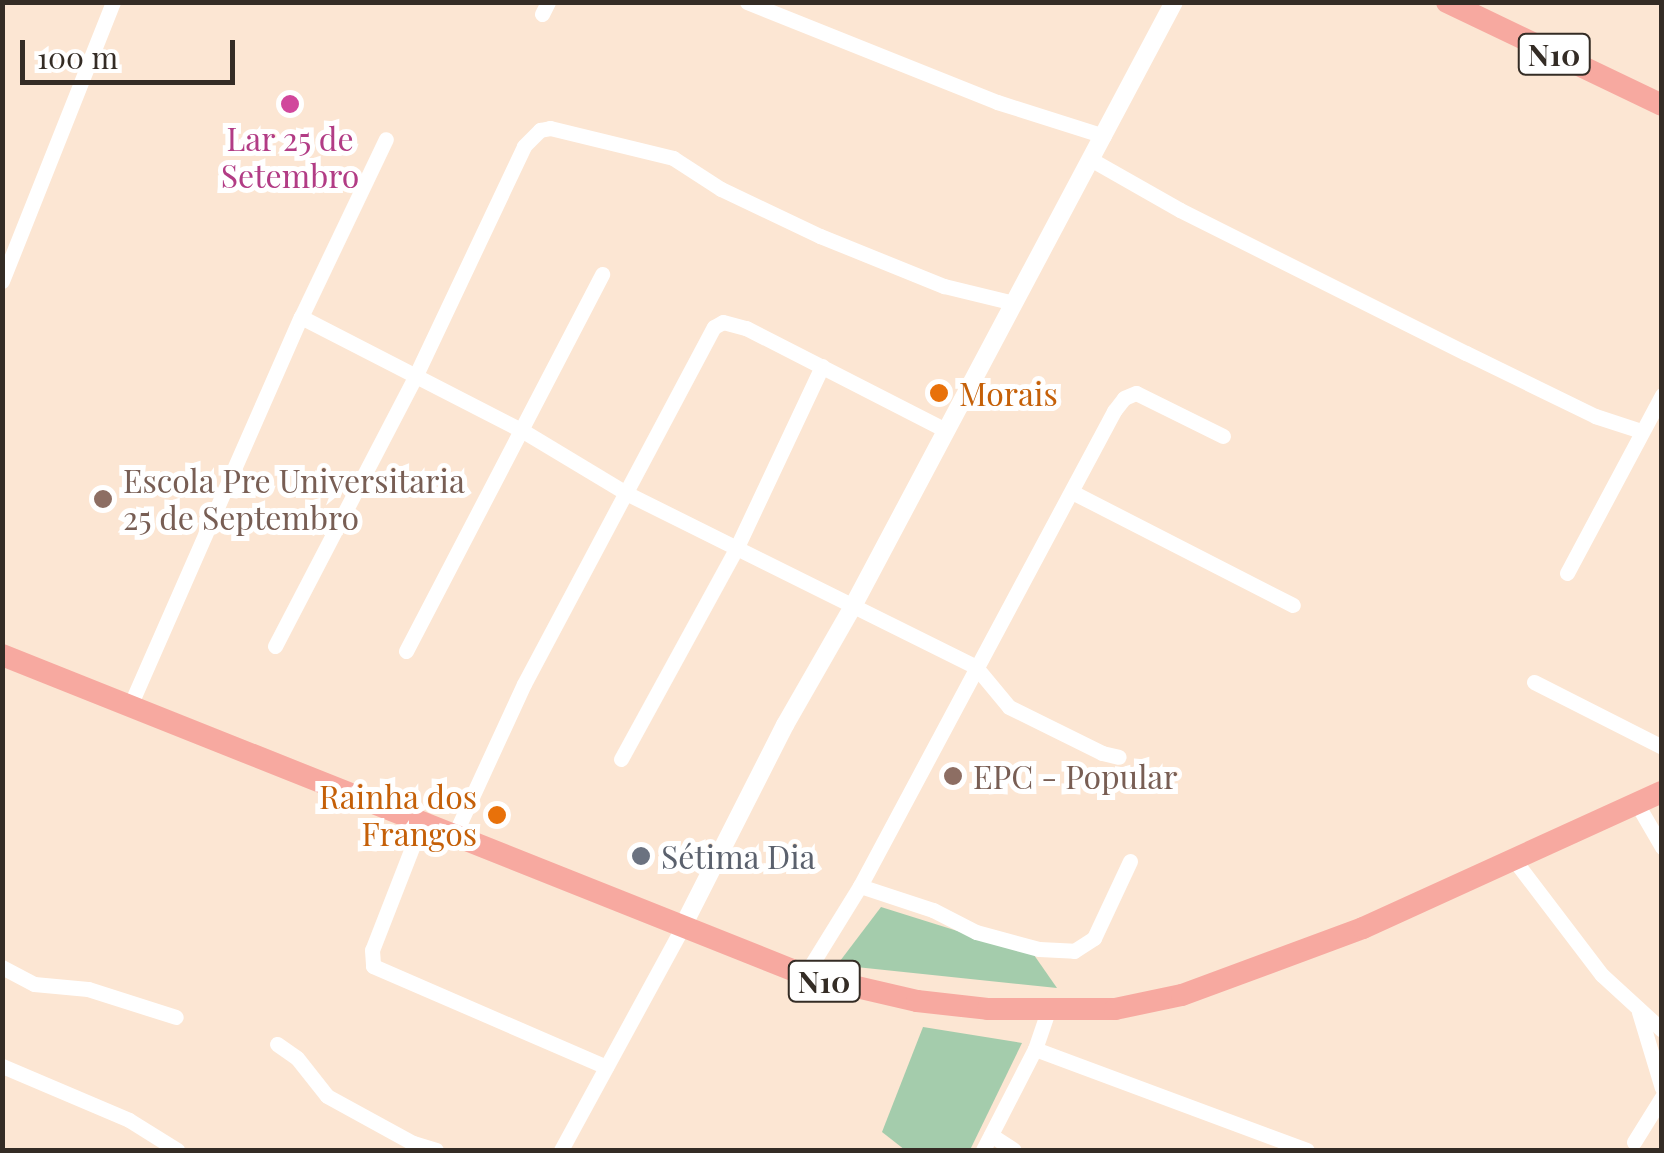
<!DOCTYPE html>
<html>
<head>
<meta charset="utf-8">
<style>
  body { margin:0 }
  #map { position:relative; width:1664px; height:1153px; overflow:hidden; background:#fce6d3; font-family:"Playfair Display",serif }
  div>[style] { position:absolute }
  .green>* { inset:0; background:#a4ccac }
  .minor>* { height:15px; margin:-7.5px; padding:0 7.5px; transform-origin:7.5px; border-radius:7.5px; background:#fff }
  .tertiary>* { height:18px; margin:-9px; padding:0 9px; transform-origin:9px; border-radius:9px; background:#fff }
  .primary>* { height:22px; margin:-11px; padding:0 11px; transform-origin:11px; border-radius:11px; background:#f7a9a0 }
  .dots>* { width:28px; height:28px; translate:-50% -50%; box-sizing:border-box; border:5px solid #fff; border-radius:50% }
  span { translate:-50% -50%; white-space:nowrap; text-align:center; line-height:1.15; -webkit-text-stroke:10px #fff; paint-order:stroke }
  .shield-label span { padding:2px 8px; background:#fff; border:2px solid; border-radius:8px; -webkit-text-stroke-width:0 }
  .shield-label { font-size:30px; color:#342c25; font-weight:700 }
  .hotel-label { font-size:32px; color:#b23c85 }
  .food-label { font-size:32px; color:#c56008 }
  .left { translate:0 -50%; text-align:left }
  .right { translate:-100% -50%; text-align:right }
  .education-label { font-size:32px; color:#785e54 }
  .worship-label { font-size:32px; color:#5b616d }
  .frame { position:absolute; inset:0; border:5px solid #342c25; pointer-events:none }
  .scale { position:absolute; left:20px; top:40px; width:215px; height:45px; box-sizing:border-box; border:5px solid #342c25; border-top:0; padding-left:12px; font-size:30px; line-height:35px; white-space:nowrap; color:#342c25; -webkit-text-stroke:8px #fff; paint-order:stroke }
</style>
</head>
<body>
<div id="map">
  <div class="green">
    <div style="clip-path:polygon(881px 907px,1034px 955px,1057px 988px,837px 965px)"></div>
    <div style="clip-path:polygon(923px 1027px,1022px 1043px,970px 1150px,905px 1150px,882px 1132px)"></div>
  </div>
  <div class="minor">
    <div style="left:747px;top:2px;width:269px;rotate:21.8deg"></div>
    <div style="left:997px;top:102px;width:112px;rotate:17.6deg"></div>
    <div style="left:542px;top:14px;width:13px;rotate:-63deg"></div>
    <div style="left:1092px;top:160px;width:101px;rotate:29.6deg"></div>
    <div style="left:1180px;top:210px;width:320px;rotate:26.6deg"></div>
    <div style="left:1466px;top:353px;width:144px;rotate:26deg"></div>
    <div style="left:1595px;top:416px;width:48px;rotate:18.1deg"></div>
    <div style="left:2px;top:281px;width:300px;rotate:-68.3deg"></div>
    <div style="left:301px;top:317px;width:197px;rotate:-64.5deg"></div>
    <div style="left:1072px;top:492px;width:248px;rotate:27.1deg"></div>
    <div style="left:1567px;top:573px;width:202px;rotate:-61.9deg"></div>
    <div style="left:275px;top:646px;width:303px;rotate:-62.5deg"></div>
    <div style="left:415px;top:377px;width:255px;rotate:-64.7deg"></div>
    <div style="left:524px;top:146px;width:23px;rotate:-45deg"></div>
    <div style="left:540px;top:130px;width:10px;rotate:-11deg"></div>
    <div style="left:550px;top:128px;width:127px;rotate:13.7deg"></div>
    <div style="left:673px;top:158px;width:57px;rotate:32.9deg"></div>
    <div style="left:721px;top:189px;width:110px;rotate:25.4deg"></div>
    <div style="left:820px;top:236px;width:134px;rotate:22deg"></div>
    <div style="left:944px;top:286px;width:72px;rotate:13.7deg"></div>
    <div style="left:406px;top:651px;width:425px;rotate:-62.5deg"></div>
    <div style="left:1534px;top:682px;width:144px;rotate:26.9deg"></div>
    <div style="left:129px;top:708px;width:427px;rotate:-66.3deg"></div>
    <div style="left:301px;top:317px;width:250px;rotate:27.2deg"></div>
    <div style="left:523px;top:431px;width:120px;rotate:31deg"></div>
    <div style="left:626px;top:493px;width:390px;rotate:26.4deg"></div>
    <div style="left:975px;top:666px;width:53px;rotate:50.3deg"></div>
    <div style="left:1009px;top:707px;width:104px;rotate:26.3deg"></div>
    <div style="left:1102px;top:753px;width:17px;rotate:13deg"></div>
    <div style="left:621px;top:759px;width:242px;rotate:-61.3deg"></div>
    <div style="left:737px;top:547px;width:200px;rotate:-64.8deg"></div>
    <div style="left:1637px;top:804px;width:50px;rotate:59.8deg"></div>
    <div style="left:422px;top:822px;width:137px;rotate:111.3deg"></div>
    <div style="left:372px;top:950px;width:16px;rotate:86deg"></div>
    <div style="left:373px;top:966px;width:254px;rotate:23.4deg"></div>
    <div style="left:454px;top:836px;width:167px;rotate:-65.3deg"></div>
    <div style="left:524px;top:684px;width:404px;rotate:-62deg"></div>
    <div style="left:714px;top:327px;width:10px;rotate:-29deg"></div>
    <div style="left:723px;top:322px;width:24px;rotate:15deg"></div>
    <div style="left:746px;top:328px;width:224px;rotate:27.1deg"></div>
    <div style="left:1515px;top:861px;width:143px;rotate:52.7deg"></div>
    <div style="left:1602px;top:975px;width:81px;rotate:42.5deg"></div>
    <div style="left:860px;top:886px;width:77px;rotate:18.2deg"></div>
    <div style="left:933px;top:910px;width:48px;rotate:27.1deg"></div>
    <div style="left:976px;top:932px;width:65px;rotate:15.1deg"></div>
    <div style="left:1039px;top:949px;width:35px;rotate:3deg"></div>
    <div style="left:1074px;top:951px;width:24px;rotate:-33deg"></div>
    <div style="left:1094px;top:938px;width:85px;rotate:-64.9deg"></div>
    <div style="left:2px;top:967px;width:36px;rotate:28deg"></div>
    <div style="left:34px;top:984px;width:54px;rotate:5.3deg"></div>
    <div style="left:88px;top:989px;width:92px;rotate:17.7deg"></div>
    <div style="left:805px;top:975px;width:105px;rotate:-58.3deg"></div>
    <div style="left:860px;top:886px;width:539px;rotate:-61.86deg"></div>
    <div style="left:1114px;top:411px;width:16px;rotate:-52deg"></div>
    <div style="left:1124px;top:398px;width:13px;rotate:-23deg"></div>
    <div style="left:1136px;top:393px;width:97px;rotate:26.3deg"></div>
    <div style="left:1639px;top:1012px;width:79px;rotate:73.2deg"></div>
    <div style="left:277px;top:1044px;width:24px;rotate:35deg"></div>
    <div style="left:297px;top:1058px;width:48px;rotate:51.7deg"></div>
    <div style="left:327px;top:1096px;width:98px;rotate:28.7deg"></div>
    <div style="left:413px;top:1143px;width:24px;rotate:17deg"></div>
    <div style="left:1035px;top:1049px;width:290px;rotate:20.4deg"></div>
    <div style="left:2px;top:1066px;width:138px;rotate:23deg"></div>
    <div style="left:129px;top:1120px;width:57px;rotate:32deg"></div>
    <div style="left:991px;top:1135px;width:27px;rotate:33deg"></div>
    <div style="left:1634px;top:1142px;width:53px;rotate:-58.1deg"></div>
    <div style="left:561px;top:1150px;width:253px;rotate:-61.4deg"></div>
    <div style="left:983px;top:1150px;width:114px;rotate:-62.8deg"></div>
    <div style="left:1035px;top:1049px;width:40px;rotate:-71.1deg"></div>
  </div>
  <div class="tertiary">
    <div style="left:682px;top:928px;width:228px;rotate:-63.1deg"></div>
    <div style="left:785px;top:725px;width:135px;rotate:-60.2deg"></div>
    <div style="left:852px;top:608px;width:686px;rotate:-62.02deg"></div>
  </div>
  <div class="primary">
    <div style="left:1447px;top:2px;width:238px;rotate:25.6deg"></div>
    <div style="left:2px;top:655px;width:864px;rotate:21.73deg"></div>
    <div style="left:805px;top:975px;width:115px;rotate:13.1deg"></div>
    <div style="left:917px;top:1001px;width:71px;rotate:6.4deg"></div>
    <div style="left:988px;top:1009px;width:127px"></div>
    <div style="left:1115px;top:1009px;width:68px;rotate:-11.8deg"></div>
    <div style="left:1182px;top:995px;width:193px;rotate:-20.3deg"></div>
    <div style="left:1363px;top:928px;width:328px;rotate:-24.5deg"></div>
  </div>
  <div class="dots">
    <div style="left:290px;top:104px;background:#d1479c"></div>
    <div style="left:939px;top:393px;background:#e8710a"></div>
    <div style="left:103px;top:499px;background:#8d6e63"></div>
    <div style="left:953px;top:776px;background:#8d6e63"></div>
    <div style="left:497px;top:815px;background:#e8710a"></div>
    <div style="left:641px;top:856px;background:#6b7280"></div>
  </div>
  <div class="shield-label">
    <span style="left:1554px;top:54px">N10</span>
    <span style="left:824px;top:981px">N10</span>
  </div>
  <div class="hotel-label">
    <span style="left:290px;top:157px">Lar 25 de<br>Setembro</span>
  </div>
  <div class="food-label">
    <span class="left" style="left:959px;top:393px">Morais</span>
    <span class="right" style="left:477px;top:815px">Rainha dos<br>Frangos</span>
  </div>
  <div class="education-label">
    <span class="left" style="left:123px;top:499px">Escola Pre Universitaria<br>25 de Septembro</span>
    <span class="left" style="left:973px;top:776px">EPC - Popular</span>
  </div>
  <div class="worship-label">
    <span class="left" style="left:661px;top:856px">Sétima Dia</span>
  </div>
  <div class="frame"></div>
  <div class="scale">100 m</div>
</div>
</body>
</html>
